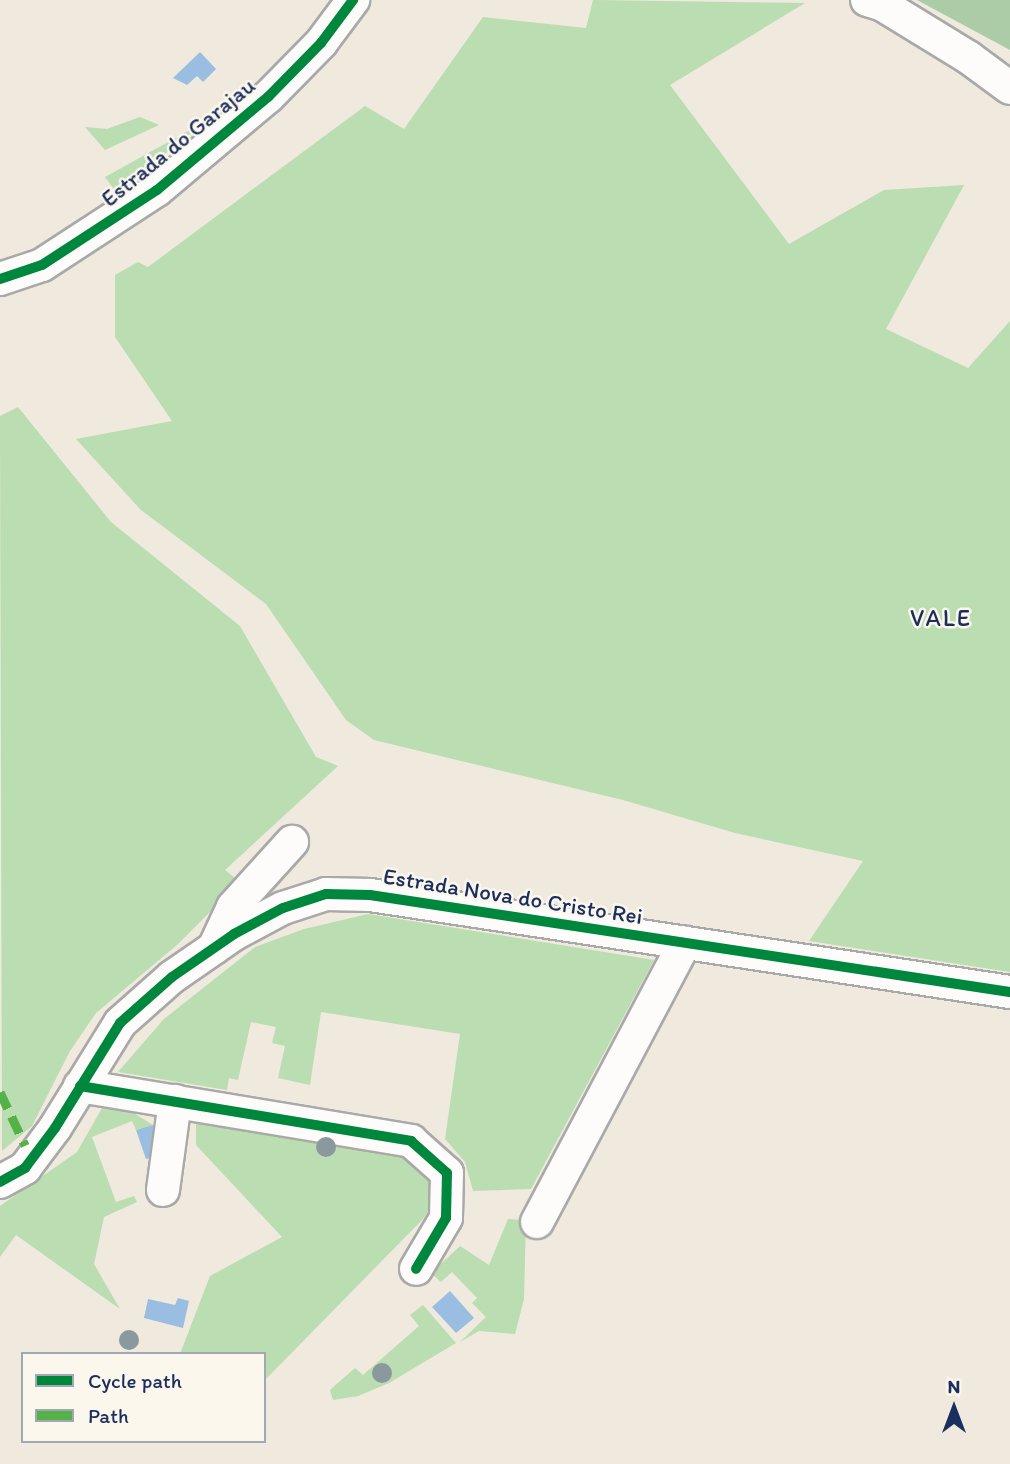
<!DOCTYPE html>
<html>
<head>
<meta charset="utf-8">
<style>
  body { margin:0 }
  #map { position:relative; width:1010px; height:1464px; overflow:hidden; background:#efe9de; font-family:Itim,sans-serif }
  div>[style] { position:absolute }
  .green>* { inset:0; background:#baddb1 }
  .forest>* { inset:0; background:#abcca6 }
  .water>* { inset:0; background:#99bee2 }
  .roads { filter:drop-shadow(2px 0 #aaa9a9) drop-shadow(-2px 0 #aaa9a9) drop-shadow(0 2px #aaa9a9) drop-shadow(0 -2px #aaa9a9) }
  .minor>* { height:32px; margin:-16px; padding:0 16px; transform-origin:16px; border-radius:16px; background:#fdfcfa }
  .quiet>* { height:9px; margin-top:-4.5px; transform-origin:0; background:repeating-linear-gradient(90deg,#55b248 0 18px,transparent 0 27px) }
  .cycleway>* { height:10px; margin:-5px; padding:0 5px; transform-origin:5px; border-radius:5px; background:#00873e }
  .trees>* { width:20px; height:20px; margin:-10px; border-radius:50%; background:#8a999e }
  span { translate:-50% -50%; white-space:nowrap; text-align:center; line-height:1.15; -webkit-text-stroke:5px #fbf7ec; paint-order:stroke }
  .street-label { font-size:23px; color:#1b2f5e }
  .neighbourhood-label { font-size:24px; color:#1b2f5e; letter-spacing:2px }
  .legend { position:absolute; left:21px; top:1352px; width:245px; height:91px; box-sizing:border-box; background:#fbf7ec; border:2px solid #a1a7b3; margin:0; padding:9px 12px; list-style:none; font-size:21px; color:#1b2f5e }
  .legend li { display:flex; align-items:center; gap:14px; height:35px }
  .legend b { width:35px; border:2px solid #a1a7b3 }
  .north { position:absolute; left:919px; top:1373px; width:70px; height:70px; -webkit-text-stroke:5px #fbf7ec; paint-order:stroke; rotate:0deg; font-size:19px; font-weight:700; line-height:28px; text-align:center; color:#1b2f5e }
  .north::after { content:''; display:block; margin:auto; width:24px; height:32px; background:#1b2f5e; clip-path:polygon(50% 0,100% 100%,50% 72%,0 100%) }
</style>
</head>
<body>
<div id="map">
  <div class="green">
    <div style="clip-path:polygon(593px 0,805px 3px,670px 85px,789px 244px,884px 190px,964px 185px,886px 329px,968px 368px,1010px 321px,1010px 972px,809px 941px,863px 861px,735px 833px,623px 800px,374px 740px,346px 720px,266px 604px,141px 510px,76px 439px,172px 421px,115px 337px,115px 275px,138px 262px,148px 267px,365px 106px,404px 129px,483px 17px,586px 28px)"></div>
    <div style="clip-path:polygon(140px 117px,159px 125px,105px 150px,85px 127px,107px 129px)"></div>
    <div style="clip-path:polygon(210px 119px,116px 192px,105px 177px)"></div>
    <div style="clip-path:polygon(18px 407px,111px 522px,240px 626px,316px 757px,338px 766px,225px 870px,240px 882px,177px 945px,96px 1013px,70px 1051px,32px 1126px,2px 1151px,0 416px)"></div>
    <div style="clip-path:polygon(368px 914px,654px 960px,531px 1189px,473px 1191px,465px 1162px,445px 1139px,460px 1034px,321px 1012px,310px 1085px,278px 1078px,285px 1046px,272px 1043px,276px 1027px,251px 1022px,238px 1080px,229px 1078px,227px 1090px,118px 1072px,164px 1019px,255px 947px,304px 929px)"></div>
    <div style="clip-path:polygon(102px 1108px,132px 1112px,153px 1125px,136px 1130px,132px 1121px,92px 1137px,116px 1202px,134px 1196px,137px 1202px,104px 1217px,94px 1264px,120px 1309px,16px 1235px,0 1257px,0 1206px,77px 1152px)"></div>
    <div style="clip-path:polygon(196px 1122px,400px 1143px,425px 1169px,431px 1189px,432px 1205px,423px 1219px,264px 1381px,264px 1354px,180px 1354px,210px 1276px,282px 1237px,196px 1145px)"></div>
    <div style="clip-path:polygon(508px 1219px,526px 1220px,524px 1299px,515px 1334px,479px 1331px,460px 1342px,486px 1317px,472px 1303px,477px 1298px,452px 1272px,441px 1282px,431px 1273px,460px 1246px,489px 1265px)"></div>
    <div style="clip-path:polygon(423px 1305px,456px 1343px,389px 1383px,358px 1396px,333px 1400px,330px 1390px,355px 1368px,363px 1375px,419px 1326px,410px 1315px)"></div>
  </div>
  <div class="forest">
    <div style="clip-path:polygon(917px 0,1010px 0,1010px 50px)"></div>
  </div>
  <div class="water">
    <div style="clip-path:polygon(200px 52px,216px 69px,203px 82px,197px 76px,187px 85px,173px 78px)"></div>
    <div style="clip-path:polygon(153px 1125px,154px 1157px,146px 1159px,136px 1130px)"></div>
    <div style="clip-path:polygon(450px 1291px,474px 1318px,456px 1333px,432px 1307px)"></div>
    <div style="clip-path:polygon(178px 1298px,189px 1301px,183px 1328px,144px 1318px,148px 1299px,175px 1305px)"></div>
  </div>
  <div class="roads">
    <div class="minor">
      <div style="left:867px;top:0;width:17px;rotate:17deg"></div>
      <div style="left:883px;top:5px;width:100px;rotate:31.5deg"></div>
      <div style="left:968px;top:57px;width:52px;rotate:36.4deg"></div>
      <div style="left:0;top:279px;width:44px;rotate:-18.4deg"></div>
      <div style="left:42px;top:265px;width:137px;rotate:-33.1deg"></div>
      <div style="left:157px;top:190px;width:145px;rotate:-40deg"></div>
      <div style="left:268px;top:97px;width:76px;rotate:-45.5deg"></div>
      <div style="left:321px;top:43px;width:54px;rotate:-53.3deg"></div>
      <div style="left:214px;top:948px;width:45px;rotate:-65.1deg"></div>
      <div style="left:233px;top:907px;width:88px;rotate:-47.8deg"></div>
      <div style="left:80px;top:1086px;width:336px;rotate:9.4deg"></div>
      <div style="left:411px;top:1141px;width:48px;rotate:41.6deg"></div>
      <div style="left:447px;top:1173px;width:45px;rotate:91.3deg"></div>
      <div style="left:446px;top:1218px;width:59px;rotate:120.5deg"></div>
      <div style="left:0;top:1182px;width:29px;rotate:-29deg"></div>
      <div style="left:25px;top:1168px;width:50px;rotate:-53.1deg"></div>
      <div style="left:55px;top:1128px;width:123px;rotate:-58.2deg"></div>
      <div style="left:120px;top:1023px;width:69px;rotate:-41.5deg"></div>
      <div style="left:172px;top:977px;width:75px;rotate:-34.7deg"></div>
      <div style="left:234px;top:934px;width:55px;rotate:-28deg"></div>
      <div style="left:283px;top:908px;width:45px;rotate:-18deg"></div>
      <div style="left:326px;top:894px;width:44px;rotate:1.3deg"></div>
      <div style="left:370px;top:895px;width:647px;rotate:8.62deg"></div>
      <div style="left:163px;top:1190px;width:90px;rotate:-82.3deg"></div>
      <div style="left:537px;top:1222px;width:316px;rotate:-62.1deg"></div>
    </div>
  </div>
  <div class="quiet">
    <div style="left:0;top:1092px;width:59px;rotate:64.7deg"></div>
  </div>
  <div class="cycleway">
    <div style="left:0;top:279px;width:44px;rotate:-18.4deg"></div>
    <div style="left:42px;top:265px;width:137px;rotate:-33.1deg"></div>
    <div style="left:157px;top:190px;width:145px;rotate:-40deg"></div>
    <div style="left:268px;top:97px;width:76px;rotate:-45.5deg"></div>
    <div style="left:321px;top:43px;width:54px;rotate:-53.3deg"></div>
    <div style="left:80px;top:1086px;width:336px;rotate:9.4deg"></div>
    <div style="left:411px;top:1141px;width:48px;rotate:41.6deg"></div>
    <div style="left:447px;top:1173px;width:45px;rotate:91.3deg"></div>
    <div style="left:446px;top:1218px;width:59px;rotate:120.5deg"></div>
    <div style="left:0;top:1182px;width:29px;rotate:-29deg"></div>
    <div style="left:25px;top:1168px;width:50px;rotate:-53.1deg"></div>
    <div style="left:55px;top:1128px;width:123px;rotate:-58.2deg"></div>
    <div style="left:120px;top:1023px;width:69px;rotate:-41.5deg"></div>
    <div style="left:172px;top:977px;width:75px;rotate:-34.7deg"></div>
    <div style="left:234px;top:934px;width:55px;rotate:-28deg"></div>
    <div style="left:283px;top:908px;width:45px;rotate:-18deg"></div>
    <div style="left:326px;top:894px;width:44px;rotate:1.3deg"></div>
    <div style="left:370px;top:895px;width:647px;rotate:8.62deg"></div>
  </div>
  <div class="trees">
    <div style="left:326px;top:1147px"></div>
    <div style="left:129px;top:1340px"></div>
    <div style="left:382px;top:1373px"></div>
  </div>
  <div class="street-label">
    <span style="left:178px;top:142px;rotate:-39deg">Estrada do Garajau</span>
    <span style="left:513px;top:896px;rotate:9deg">Estrada Nova do Cristo Rei</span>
  </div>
  <div class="neighbourhood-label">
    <span style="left:941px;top:618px">VALE</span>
  </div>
  <ul class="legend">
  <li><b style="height:9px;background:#00873e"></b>Cycle path</li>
  <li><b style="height:9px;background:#55b248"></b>Path</li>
  </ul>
  <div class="north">N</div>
</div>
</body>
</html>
